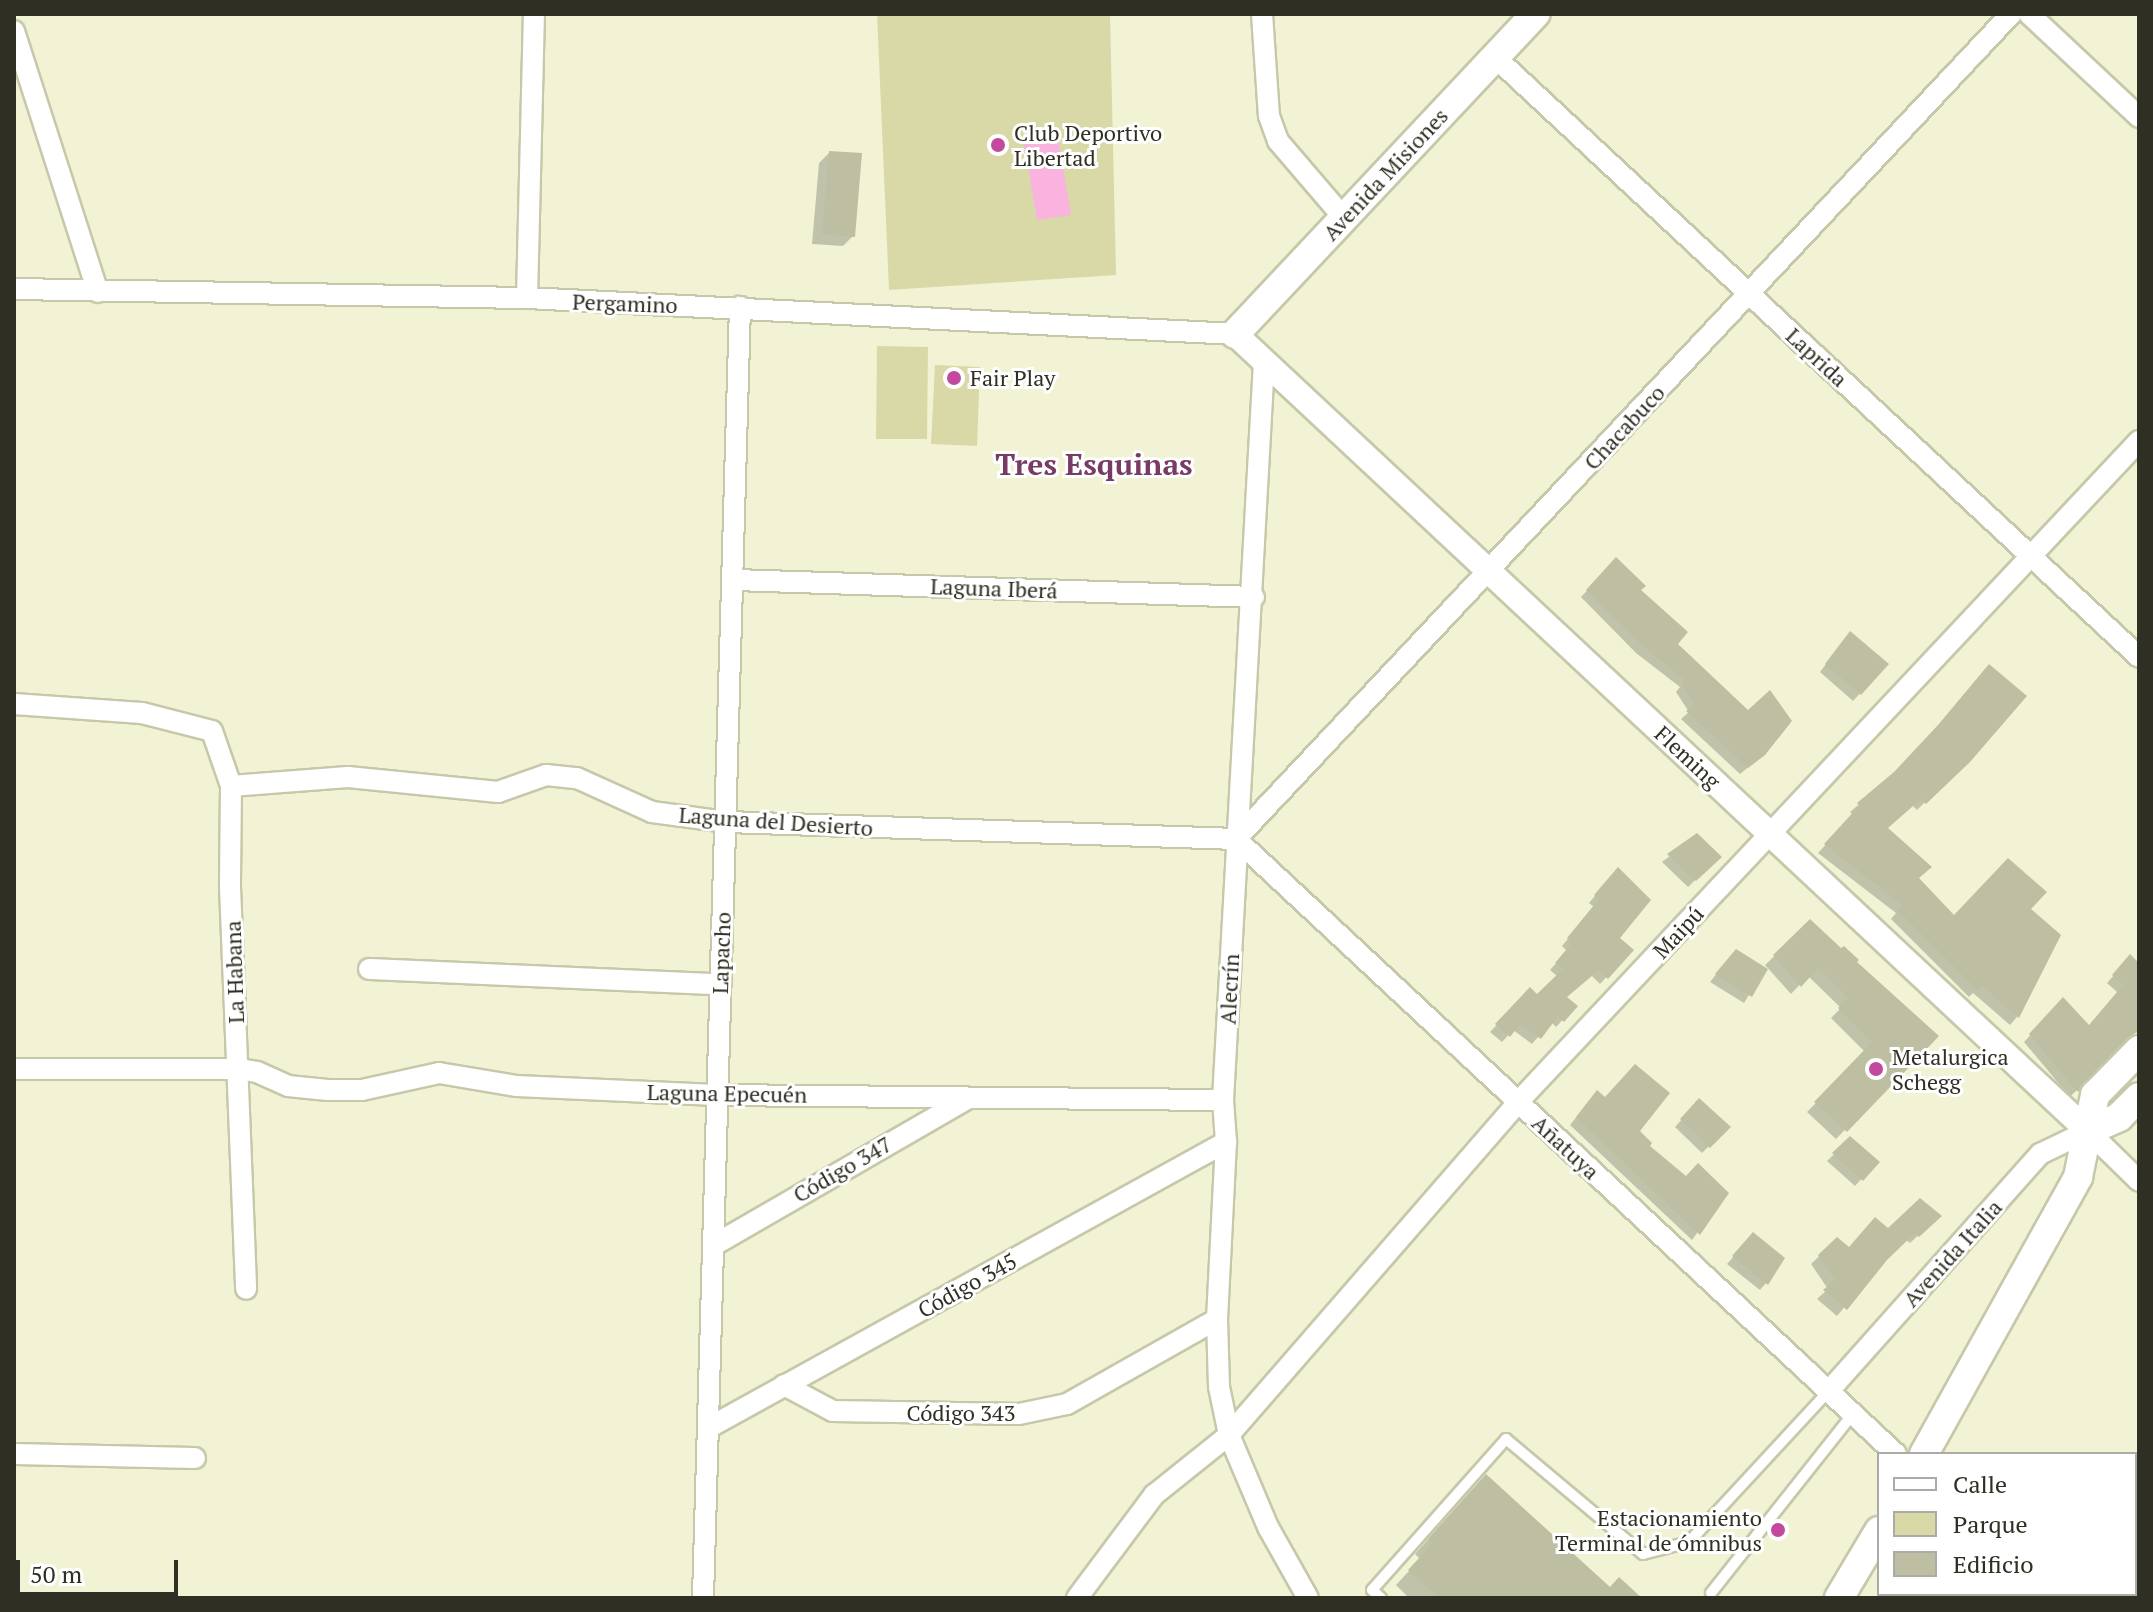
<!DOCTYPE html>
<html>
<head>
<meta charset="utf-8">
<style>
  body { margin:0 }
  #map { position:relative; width:2153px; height:1612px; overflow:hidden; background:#f2f3d5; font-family:"PT Serif",serif }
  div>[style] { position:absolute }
  .green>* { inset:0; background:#d9d9a8 }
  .water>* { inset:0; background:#fab2df }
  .shadow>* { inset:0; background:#0003 }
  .building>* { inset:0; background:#bebea2 }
  .roads { filter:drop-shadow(2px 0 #c7c7aa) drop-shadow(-2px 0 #c7c7aa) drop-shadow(0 2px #c7c7aa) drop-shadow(0 -2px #c7c7aa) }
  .service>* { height:10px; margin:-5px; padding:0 5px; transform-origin:5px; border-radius:5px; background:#fff }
  .minor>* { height:20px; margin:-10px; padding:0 10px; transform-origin:10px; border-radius:10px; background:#fff }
  .tertiary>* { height:24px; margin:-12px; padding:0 12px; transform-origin:12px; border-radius:12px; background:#fff }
  .secondary>* { height:28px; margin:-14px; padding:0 14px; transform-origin:14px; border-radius:14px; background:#fff }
  .dots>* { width:22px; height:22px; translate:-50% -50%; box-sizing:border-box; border:4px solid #fff; border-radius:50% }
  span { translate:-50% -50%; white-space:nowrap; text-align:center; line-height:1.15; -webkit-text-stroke:6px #fff; paint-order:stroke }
  .poi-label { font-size:22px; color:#2f2f23 }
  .left { translate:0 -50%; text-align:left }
  .right { translate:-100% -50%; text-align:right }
  .street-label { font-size:22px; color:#2f2f23 }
  .district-label { font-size:30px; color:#783b64; font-weight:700 }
  .frame { position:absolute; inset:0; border:16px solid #2f2f23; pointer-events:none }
  .legend { position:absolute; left:1877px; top:1452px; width:260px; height:144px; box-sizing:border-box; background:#fff; border:2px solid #acaca7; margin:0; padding:10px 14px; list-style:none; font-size:24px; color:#2f2f23 }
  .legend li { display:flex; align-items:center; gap:16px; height:40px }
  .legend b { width:40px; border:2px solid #acaca7 }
  .scale { position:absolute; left:16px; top:1560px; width:162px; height:36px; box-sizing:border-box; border:4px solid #2f2f23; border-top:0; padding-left:10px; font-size:24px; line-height:28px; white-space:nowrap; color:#2f2f23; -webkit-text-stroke:6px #fff; paint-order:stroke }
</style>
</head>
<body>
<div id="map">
  <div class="green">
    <div style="clip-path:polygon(877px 14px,1110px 14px,1116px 275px,889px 290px)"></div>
    <div style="clip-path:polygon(877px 346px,928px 347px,927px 439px,876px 439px)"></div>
    <div style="clip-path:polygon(935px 365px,980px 367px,977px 446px,931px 444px)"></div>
  </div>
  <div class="water">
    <div style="clip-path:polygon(1058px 138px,1071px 215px,1037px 220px,1024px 144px)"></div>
  </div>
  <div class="shadow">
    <div style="clip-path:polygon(829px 153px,853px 236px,843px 246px,812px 244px,819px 163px)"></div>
    <div style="clip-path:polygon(1616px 560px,1756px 761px,1740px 774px,1681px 719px,1689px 712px,1676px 692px,1680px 687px,1636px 653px,1581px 597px)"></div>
    <div style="clip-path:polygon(1844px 640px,1886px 665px,1853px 701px,1820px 672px)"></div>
    <div style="clip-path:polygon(1968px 760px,1917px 810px,1912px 805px,1885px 829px,1917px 878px,1954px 917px,2028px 909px,2058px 936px,2017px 1017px,2010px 1025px,1973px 993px,1969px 997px,1891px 919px,1896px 913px,1818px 853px,1853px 815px,1850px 812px,1892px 776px)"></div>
    <div style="clip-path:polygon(1696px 836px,1719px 857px,1688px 887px,1662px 862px)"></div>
    <div style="clip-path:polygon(1611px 876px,1617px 939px,1631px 950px,1600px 984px,1591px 975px,1565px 998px,1575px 1007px,1556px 1027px,1551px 1022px,1532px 1044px,1513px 1030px,1502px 1042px,1490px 1032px,1530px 990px,1537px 997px,1558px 977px,1550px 970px,1567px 951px,1562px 946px,1594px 907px,1589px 903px)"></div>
    <div style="clip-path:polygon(1810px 922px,1936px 1036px,1836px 1139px,1807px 1112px,1865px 1052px,1831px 1018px,1841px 1008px,1808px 976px,1791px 994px,1765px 965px)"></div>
    <div style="clip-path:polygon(2130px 957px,2139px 965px,2139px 1014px,2131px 1035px,2070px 1097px,2024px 1042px,2063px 1000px,2089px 1028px,2118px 993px,2107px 983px)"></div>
    <div style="clip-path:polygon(1729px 958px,1765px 969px,1744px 1003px,1710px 982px)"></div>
    <div style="clip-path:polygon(1590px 1100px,1605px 1100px,1637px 1131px,1647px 1146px,1686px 1178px,1726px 1194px,1692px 1240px,1570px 1125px)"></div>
    <div style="clip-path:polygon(1699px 1100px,1728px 1127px,1702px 1153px,1675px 1127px)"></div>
    <div style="clip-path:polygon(1850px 1139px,1877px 1162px,1855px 1186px,1827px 1161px)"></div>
    <div style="clip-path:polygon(1939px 1216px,1910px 1243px,1905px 1239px,1884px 1260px,1837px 1316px,1817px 1299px,1828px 1289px,1811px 1264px,1837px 1239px,1849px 1249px)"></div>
    <div style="clip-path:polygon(1747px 1241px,1766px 1283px,1760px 1290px,1727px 1264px)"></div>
    <div style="clip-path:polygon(1471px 1491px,1609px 1590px,1639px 1598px,1409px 1598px,1396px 1585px,1420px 1559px,1415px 1554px)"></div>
  </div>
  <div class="building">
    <div style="clip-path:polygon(829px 151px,862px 153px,855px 237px,822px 234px)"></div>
    <div style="clip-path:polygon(1616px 557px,1646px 586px,1641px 590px,1688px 632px,1678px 644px,1748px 710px,1770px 690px,1792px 721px,1765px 755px,1748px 768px,1686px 711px,1695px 705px,1681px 684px,1685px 680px,1643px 646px,1586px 590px)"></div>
    <div style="clip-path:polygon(1850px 631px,1889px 664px,1861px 695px,1825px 664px)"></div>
    <div style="clip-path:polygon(1989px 664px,2027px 696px,1970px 762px,1926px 804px,1921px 799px,1888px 828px,1932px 867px,1919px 878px,1954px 915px,2008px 858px,2047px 892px,2031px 909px,2061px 935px,2019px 1018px,1982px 986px,1978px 991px,1897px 910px,1902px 905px,1824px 844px,1859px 806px,1857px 803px,1894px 772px,1938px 725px)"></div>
    <div style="clip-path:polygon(1697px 833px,1722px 857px,1696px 881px,1667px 854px)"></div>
    <div style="clip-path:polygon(1618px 867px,1651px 900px,1620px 938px,1634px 950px,1608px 979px,1599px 970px,1567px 997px,1578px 1006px,1564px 1022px,1558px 1016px,1541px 1039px,1520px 1024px,1510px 1037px,1495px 1024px,1530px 987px,1537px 994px,1563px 969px,1555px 963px,1572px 943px,1567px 938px,1599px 899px,1594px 895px)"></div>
    <div style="clip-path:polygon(1810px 919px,1841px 948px,1844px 946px,1859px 960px,1857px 962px,1939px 1036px,1847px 1132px,1814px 1102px,1872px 1042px,1838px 1008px,1848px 998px,1818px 968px,1801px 987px,1773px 955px)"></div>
    <div style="clip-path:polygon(1736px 949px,1768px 969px,1752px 997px,1715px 974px)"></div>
    <div style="clip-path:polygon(2130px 954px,2139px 963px,2139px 1031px,2127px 1038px,2078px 1092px,2029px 1034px,2063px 997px,2089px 1025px,2123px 985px,2112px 975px)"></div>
    <div style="clip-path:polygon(1635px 1064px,1670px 1093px,1640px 1131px,1652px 1143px,1650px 1146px,1686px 1176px,1698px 1163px,1729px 1193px,1700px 1235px,1576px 1117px,1597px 1090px,1605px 1097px)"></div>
    <div style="clip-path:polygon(1699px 1098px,1731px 1127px,1710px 1148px,1680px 1119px)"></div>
    <div style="clip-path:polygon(1850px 1136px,1880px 1162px,1863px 1181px,1832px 1153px)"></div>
    <div style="clip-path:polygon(1920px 1198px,1942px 1216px,1919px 1237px,1915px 1233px,1887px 1260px,1847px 1310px,1823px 1290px,1835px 1280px,1818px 1255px,1837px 1237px,1849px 1247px,1875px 1217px,1888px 1228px)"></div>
    <div style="clip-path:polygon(1753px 1232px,1785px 1258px,1768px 1285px,1732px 1256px)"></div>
    <div style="clip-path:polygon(1486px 1474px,1610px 1587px,1619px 1577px,1642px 1598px,1439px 1598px,1408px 1570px,1433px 1543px,1428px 1539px)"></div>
  </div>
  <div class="roads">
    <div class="service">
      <div style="left:1711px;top:1593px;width:228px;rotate:-51.6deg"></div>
      <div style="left:1381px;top:1598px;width:12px;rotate:-138deg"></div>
      <div style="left:1372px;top:1590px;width:202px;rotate:-48.4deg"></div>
      <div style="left:1506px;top:1439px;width:179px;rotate:40deg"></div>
      <div style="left:1643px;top:1554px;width:48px;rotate:-14.6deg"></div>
      <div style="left:1689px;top:1542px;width:205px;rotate:-47.2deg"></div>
    </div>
    <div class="minor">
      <div style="left:1262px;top:14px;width:102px;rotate:86.1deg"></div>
      <div style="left:1269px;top:116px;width:27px;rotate:70deg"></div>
      <div style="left:1278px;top:141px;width:101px;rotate:49.4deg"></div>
      <div style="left:2029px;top:14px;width:151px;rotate:43.1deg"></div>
      <div style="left:14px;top:31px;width:274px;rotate:72.2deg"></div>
      <div style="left:1495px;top:57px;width:880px;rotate:42.97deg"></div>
      <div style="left:14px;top:289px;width:513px;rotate:1.01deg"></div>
      <div style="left:527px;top:298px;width:709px;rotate:2.91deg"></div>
      <div style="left:527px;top:298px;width:284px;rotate:-88.6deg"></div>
      <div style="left:1264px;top:362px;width:739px;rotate:93.18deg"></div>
      <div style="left:1223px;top:1100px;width:42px;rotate:85.9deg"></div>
      <div style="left:1226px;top:1142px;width:177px;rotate:92.9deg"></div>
      <div style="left:1217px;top:1319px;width:68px;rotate:88.3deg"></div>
      <div style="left:1219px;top:1387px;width:49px;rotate:78.2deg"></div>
      <div style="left:1229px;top:1435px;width:100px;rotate:67deg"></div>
      <div style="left:1268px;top:1527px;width:81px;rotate:60.6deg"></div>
      <div style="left:734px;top:580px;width:520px;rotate:1.87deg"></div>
      <div style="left:14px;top:704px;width:128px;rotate:4deg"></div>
      <div style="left:142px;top:713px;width:72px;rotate:14.4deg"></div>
      <div style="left:212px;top:731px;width:58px;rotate:70.9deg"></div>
      <div style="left:231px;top:786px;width:101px;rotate:90.6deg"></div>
      <div style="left:230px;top:887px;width:402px;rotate:87.7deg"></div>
      <div style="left:231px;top:786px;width:117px;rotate:-4.4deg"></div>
      <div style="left:348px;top:777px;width:151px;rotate:5.7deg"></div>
      <div style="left:498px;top:792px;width:51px;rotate:-19.5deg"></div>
      <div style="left:546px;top:775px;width:31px;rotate:6deg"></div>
      <div style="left:577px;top:778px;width:82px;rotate:24.4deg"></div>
      <div style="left:652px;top:812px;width:76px;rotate:7.6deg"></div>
      <div style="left:727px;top:822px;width:509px;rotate:1.91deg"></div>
      <div style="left:1236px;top:839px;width:1132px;rotate:-46.79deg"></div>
      <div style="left:1236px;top:839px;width:902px;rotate:42.98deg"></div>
      <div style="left:369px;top:969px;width:350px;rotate:2.5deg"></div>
      <div style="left:14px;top:1069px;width:224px"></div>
      <div style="left:238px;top:1069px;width:19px;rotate:9deg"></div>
      <div style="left:257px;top:1072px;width:34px;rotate:24deg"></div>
      <div style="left:288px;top:1086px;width:40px;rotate:5.7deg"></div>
      <div style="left:328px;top:1090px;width:34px"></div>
      <div style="left:362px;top:1090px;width:79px;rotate:-12.4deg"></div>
      <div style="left:439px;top:1073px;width:79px;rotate:9.5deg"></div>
      <div style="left:517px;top:1086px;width:199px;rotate:2.6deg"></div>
      <div style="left:716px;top:1095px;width:507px;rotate:0.57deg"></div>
      <div style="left:714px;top:1245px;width:294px;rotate:-30deg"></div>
      <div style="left:784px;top:1385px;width:55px;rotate:28deg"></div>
      <div style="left:833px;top:1411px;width:186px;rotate:0.9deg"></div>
      <div style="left:1019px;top:1414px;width:49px;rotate:-11.8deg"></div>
      <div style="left:1067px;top:1404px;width:172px;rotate:-29.5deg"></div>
      <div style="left:1828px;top:1392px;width:319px;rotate:-48.3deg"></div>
      <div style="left:2040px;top:1154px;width:53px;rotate:-25.6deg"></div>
      <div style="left:2088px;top:1131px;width:71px;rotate:44.4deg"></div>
      <div style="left:708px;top:1428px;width:592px;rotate:-28.9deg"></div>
      <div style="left:14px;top:1454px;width:181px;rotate:1.3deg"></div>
      <div style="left:703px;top:1598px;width:1292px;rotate:-88.36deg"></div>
      <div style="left:1077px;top:1598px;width:129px;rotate:-53.2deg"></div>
      <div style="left:1154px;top:1495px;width:96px;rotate:-38.7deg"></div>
      <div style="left:1229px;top:1435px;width:441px;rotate:-49deg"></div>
      <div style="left:1518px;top:1102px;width:907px;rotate:-46.79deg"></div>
    </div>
    <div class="tertiary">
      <div style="left:1235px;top:334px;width:1167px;rotate:43.06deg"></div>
    </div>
    <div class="secondary">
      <div style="left:1235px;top:334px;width:439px;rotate:-46.8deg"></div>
      <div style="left:2088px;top:1131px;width:34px;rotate:-24deg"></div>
      <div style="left:2119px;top:1117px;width:28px;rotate:-45deg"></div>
      <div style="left:1924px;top:1454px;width:317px;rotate:-60.9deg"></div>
      <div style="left:2078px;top:1177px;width:84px;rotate:-78.3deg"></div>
      <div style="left:2095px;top:1095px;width:63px;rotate:-45.6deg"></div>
      <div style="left:1839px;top:1598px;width:78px;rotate:-59.2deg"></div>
    </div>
  </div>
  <div class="dots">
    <div style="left:998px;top:145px;background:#c2499d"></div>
    <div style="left:954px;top:378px;background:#c2499d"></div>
    <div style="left:1876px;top:1069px;background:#c2499d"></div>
    <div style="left:1778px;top:1530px;background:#c2499d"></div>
  </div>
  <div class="poi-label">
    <span class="left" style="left:1014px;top:145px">Club Deportivo<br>Libertad</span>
    <span class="left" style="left:970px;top:378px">Fair Play</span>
    <span class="left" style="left:1892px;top:1069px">Metalurgica<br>Schegg</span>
    <span class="right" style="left:1762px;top:1530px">Estacionamiento<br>Terminal de ómnibus</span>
  </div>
  <div class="street-label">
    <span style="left:1385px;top:174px;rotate:-47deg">Avenida Misiones</span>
    <span style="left:625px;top:303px;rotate:2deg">Pergamino</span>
    <span style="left:1817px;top:357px;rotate:43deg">Laprida</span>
    <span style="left:1624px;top:427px;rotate:-47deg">Chacabuco</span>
    <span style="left:994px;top:588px;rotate:2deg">Laguna Iberá</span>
    <span style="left:1688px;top:757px;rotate:43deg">Fleming</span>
    <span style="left:776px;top:821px;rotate:4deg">Laguna del Desierto</span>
    <span style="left:1678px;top:932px;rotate:-47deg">Maipú</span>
    <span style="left:721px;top:953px;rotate:-88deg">Lapacho</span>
    <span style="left:234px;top:972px;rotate:-92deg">La Habana</span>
    <span style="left:1229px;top:989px;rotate:-87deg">Alecrín</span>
    <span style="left:727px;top:1093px;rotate:1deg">Laguna Epecuén</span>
    <span style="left:1566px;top:1147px;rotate:43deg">Añatuya</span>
    <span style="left:842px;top:1169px;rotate:-30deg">Código 347</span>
    <span style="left:1952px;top:1253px;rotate:-48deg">Avenida Italia</span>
    <span style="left:967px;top:1285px;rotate:-29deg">Código 345</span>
    <span style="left:961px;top:1413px">Código 343</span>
  </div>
  <div class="district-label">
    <span style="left:1094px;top:464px">Tres Esquinas</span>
  </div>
  <div class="frame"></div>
  <ul class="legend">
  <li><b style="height:10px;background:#fff"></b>Calle</li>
  <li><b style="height:22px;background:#d9d9a8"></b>Parque</li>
  <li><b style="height:22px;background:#bebea2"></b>Edificio</li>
  </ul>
  <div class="scale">50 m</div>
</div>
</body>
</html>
